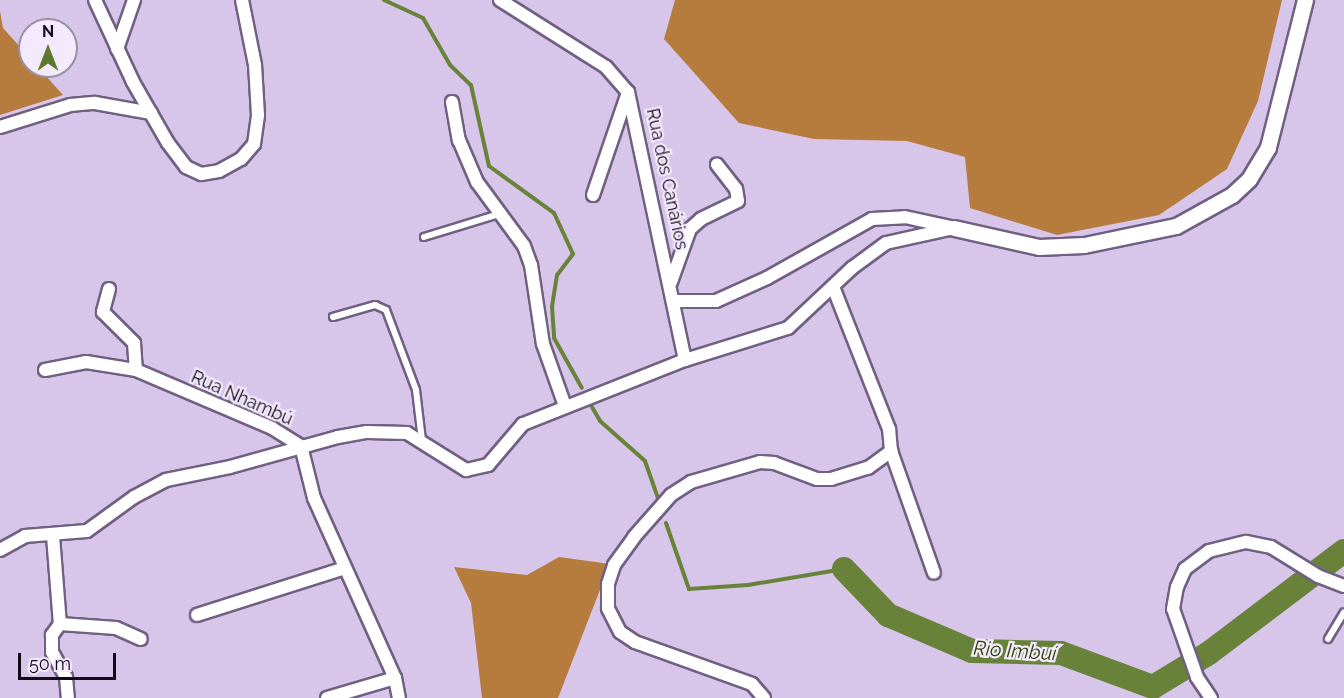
<!DOCTYPE html>
<html>
<head>
<meta charset="utf-8">
<style>
  body { margin:0 }
  #map { position:relative; width:1344px; height:698px; overflow:hidden; background:#d7c5ea; font-family:Raleway,sans-serif }
  div>[style] { position:absolute }
  .forest>* { inset:0; background:#b67c3d }
  .stream>* { height:4px; margin:-2px; padding:0 2px; transform-origin:2px; border-radius:2px; background:#688339 }
  .river>* { height:24px; margin:-12px; padding:0 12px; transform-origin:12px; border-radius:12px; background:#688339 }
  .roads { filter:drop-shadow(2px 0 #706081) drop-shadow(-2px 0 #706081) drop-shadow(0 2px #706081) drop-shadow(0 -2px #706081) }
  .service>* { height:6px; margin:-3px; padding:0 3px; transform-origin:3px; border-radius:3px; background:#fff }
  .minor>* { height:12px; margin:-6px; padding:0 6px; transform-origin:6px; border-radius:6px; background:#fff }
  .tertiary>* { height:15px; margin:-7.5px; padding:0 7.5px; transform-origin:7.5px; border-radius:7.5px; background:#fff }
  span { translate:-50% -50%; white-space:nowrap; text-align:center; line-height:1.15; -webkit-text-stroke:4.5px #f3eafd; paint-order:stroke }
  .street-label { font-size:18px; color:#110b17 }
  .water-label { font-size:20px; color:#30430a; font-style:italic }
  .north { position:absolute; left:18px; top:18px; width:60px; height:60px; box-sizing:border-box; background:#f3eafd; border:2px solid #9991a1; border-radius:50%; rotate:0deg; font-size:16px; font-weight:700; line-height:24px; text-align:center; color:#110b17 }
  .north::after { content:''; display:block; margin:auto; width:21px; height:27px; background:#5d792d; clip-path:polygon(50% 0,100% 100%,50% 72%,0 100%) }
  .scale { position:absolute; left:18px; top:653px; width:98px; height:27px; box-sizing:border-box; border:3px solid #110b17; border-top:0; padding-left:8px; font-size:18px; line-height:21px; white-space:nowrap; color:#110b17; -webkit-text-stroke:4px #f3eafd; paint-order:stroke }
</style>
</head>
<body>
<div id="map">
  <div class="forest">
    <div style="clip-path:polygon(675px 0,1282px 0,1258px 101px,1227px 169px,1159px 215px,1057px 235px,970px 208px,965px 157px,907px 141px,814px 139px,739px 123px,664px 39px)"></div>
    <div style="clip-path:polygon(0 11px,3px 28px,30px 58px,30px 66px,37px 66px,63px 95px,0 115px)"></div>
    <div style="clip-path:polygon(559px 557px,610px 564px,558px 698px,482px 698px,471px 603px,454px 567px,527px 575px)"></div>
  </div>
  <div class="stream">
    <div style="left:384px;top:0;width:43px;rotate:24.8deg"></div>
    <div style="left:423px;top:18px;width:54px;rotate:60.1deg"></div>
    <div style="left:450px;top:65px;width:29px;rotate:44deg"></div>
    <div style="left:471px;top:85px;width:83px;rotate:77.5deg"></div>
    <div style="left:489px;top:166px;width:80px;rotate:35.9deg"></div>
    <div style="left:554px;top:213px;width:45px;rotate:65.1deg"></div>
    <div style="left:573px;top:254px;width:26px;rotate:127deg"></div>
    <div style="left:557px;top:275px;width:32px;rotate:99deg"></div>
    <div style="left:552px;top:307px;width:31px;rotate:86deg"></div>
    <div style="left:554px;top:338px;width:57px;rotate:60.8deg"></div>
    <div style="left:592px;top:407px;width:16px;rotate:60deg"></div>
    <div style="left:600px;top:421px;width:60px;rotate:41.6deg"></div>
    <div style="left:645px;top:461px;width:42px;rotate:70.7deg"></div>
    <div style="left:666px;top:523px;width:70px;rotate:70.8deg"></div>
    <div style="left:689px;top:589px;width:59px;rotate:-3.9deg"></div>
    <div style="left:748px;top:585px;width:97px;rotate:-9.5deg"></div>
  </div>
  <div class="river">
    <div style="left:844px;top:569px;width:64px;rotate:46.3deg"></div>
    <div style="left:888px;top:615px;width:91px;rotate:23.2deg"></div>
    <div style="left:972px;top:651px;width:89px;rotate:1.3deg"></div>
    <div style="left:1061px;top:653px;width:98px;rotate:20.3deg"></div>
    <div style="left:1153px;top:687px;width:66px;rotate:-31.3deg"></div>
    <div style="left:1209px;top:653px;width:169px;rotate:-37.1deg"></div>
  </div>
  <div class="roads">
    <div class="service">
      <div style="left:424px;top:237px;width:78px;rotate:-17deg"></div>
      <div style="left:333px;top:317px;width:44px;rotate:-15.9deg"></div>
      <div style="left:375px;top:305px;width:12px;rotate:24deg"></div>
      <div style="left:386px;top:310px;width:85px;rotate:69.4deg"></div>
      <div style="left:416px;top:390px;width:50px;rotate:83.2deg"></div>
      <div style="left:1328px;top:639px;width:31px;rotate:-59deg"></div>
    </div>
    <div class="minor">
      <div style="left:95px;top:0;width:90px;rotate:65.1deg"></div>
      <div style="left:133px;top:82px;width:70px;rotate:60.2deg"></div>
      <div style="left:168px;top:143px;width:30px;rotate:53deg"></div>
      <div style="left:186px;top:167px;width:17px;rotate:25deg"></div>
      <div style="left:201px;top:174px;width:18px;rotate:-9deg"></div>
      <div style="left:219px;top:171px;width:25px;rotate:-29deg"></div>
      <div style="left:241px;top:159px;width:20px;rotate:-49deg"></div>
      <div style="left:254px;top:144px;width:29px;rotate:-82deg"></div>
      <div style="left:258px;top:115px;width:50px;rotate:-93.4deg"></div>
      <div style="left:255px;top:65px;width:66px;rotate:-101.3deg"></div>
      <div style="left:500px;top:0;width:125px;rotate:32.3deg"></div>
      <div style="left:606px;top:67px;width:33px;rotate:49deg"></div>
      <div style="left:628px;top:92px;width:274px;rotate:78deg"></div>
      <div style="left:117px;top:49px;width:52px;rotate:-70.9deg"></div>
      <div style="left:452px;top:102px;width:39px;rotate:80deg"></div>
      <div style="left:459px;top:140px;width:46px;rotate:66.8deg"></div>
      <div style="left:477px;top:182px;width:79px;rotate:53.7deg"></div>
      <div style="left:524px;top:246px;width:20px;rotate:70deg"></div>
      <div style="left:531px;top:265px;width:80px;rotate:81.4deg"></div>
      <div style="left:543px;top:344px;width:66px;rotate:70.5deg"></div>
      <div style="left:0;top:127px;width:73px;rotate:-17.4deg"></div>
      <div style="left:70px;top:105px;width:25px;rotate:-5deg"></div>
      <div style="left:95px;top:103px;width:57px;rotate:10.1deg"></div>
      <div style="left:593px;top:195px;width:109px;rotate:-71.2deg"></div>
      <div style="left:671px;top:282px;width:56px;rotate:-70.3deg"></div>
      <div style="left:690px;top:229px;width:15px;rotate:-42deg"></div>
      <div style="left:701px;top:219px;width:41px;rotate:-25.9deg"></div>
      <div style="left:738px;top:201px;width:12px;rotate:-99deg"></div>
      <div style="left:736px;top:189px;width:31px;rotate:-128deg"></div>
      <div style="left:109px;top:289px;width:24px;rotate:105deg"></div>
      <div style="left:103px;top:312px;width:44px;rotate:45deg"></div>
      <div style="left:134px;top:343px;width:27px;rotate:86deg"></div>
      <div style="left:675px;top:301px;width:41px"></div>
      <div style="left:716px;top:301px;width:56px;rotate:-24.3deg"></div>
      <div style="left:767px;top:278px;width:120px;rotate:-29.3deg"></div>
      <div style="left:872px;top:219px;width:33px;rotate:-3deg"></div>
      <div style="left:905px;top:217px;width:46px;rotate:12.5deg"></div>
      <div style="left:45px;top:370px;width:42px;rotate:-11deg"></div>
      <div style="left:86px;top:362px;width:51px;rotate:9.1deg"></div>
      <div style="left:136px;top:370px;width:148px;rotate:23.1deg"></div>
      <div style="left:272px;top:428px;width:34px;rotate:32deg"></div>
      <div style="left:301px;top:446px;width:54px;rotate:76deg"></div>
      <div style="left:314px;top:498px;width:197px;rotate:65.8deg"></div>
      <div style="left:395px;top:678px;width:20px;rotate:79deg"></div>
      <div style="left:891px;top:451px;width:129px;rotate:70.6deg"></div>
      <div style="left:53px;top:536px;width:88px;rotate:85.5deg"></div>
      <div style="left:60px;top:624px;width:56px;rotate:4.1deg"></div>
      <div style="left:116px;top:628px;width:27px;rotate:24deg"></div>
      <div style="left:0;top:550px;width:29px;rotate:-29deg"></div>
      <div style="left:25px;top:536px;width:62px;rotate:-4.6deg"></div>
      <div style="left:87px;top:531px;width:58px;rotate:-35.9deg"></div>
      <div style="left:134px;top:497px;width:36px;rotate:-28deg"></div>
      <div style="left:166px;top:480px;width:65px;rotate:-11.5deg"></div>
      <div style="left:230px;top:467px;width:112px;rotate:-15.5deg"></div>
      <div style="left:338px;top:437px;width:29px;rotate:-10deg"></div>
      <div style="left:367px;top:432px;width:40px;rotate:1.4deg"></div>
      <div style="left:407px;top:433px;width:70px;rotate:32.1deg"></div>
      <div style="left:466px;top:470px;width:23px;rotate:-13deg"></div>
      <div style="left:488px;top:465px;width:54px;rotate:-49.5deg"></div>
      <div style="left:523px;top:424px;width:174px;rotate:-21.6deg"></div>
      <div style="left:685px;top:360px;width:108px;rotate:-17.3deg"></div>
      <div style="left:788px;top:328px;width:88px;rotate:-43.2deg"></div>
      <div style="left:852px;top:268px;width:42px;rotate:-36.3deg"></div>
      <div style="left:886px;top:243px;width:70px;rotate:-12.4deg"></div>
      <div style="left:197px;top:615px;width:155px;rotate:-17.6deg"></div>
      <div style="left:60px;top:624px;width:14px;rotate:126deg"></div>
      <div style="left:52px;top:635px;width:17px;rotate:90deg"></div>
      <div style="left:52px;top:652px;width:29px;rotate:61deg"></div>
      <div style="left:66px;top:677px;width:21px;rotate:85deg"></div>
      <div style="left:327px;top:698px;width:71px;rotate:-16.4deg"></div>
      <div style="left:764px;top:698px;width:18px;rotate:-131deg"></div>
      <div style="left:752px;top:684px;width:124px;rotate:-160.3deg"></div>
      <div style="left:635px;top:642px;width:18px;rotate:-146deg"></div>
      <div style="left:620px;top:632px;width:27px;rotate:-117deg"></div>
      <div style="left:608px;top:608px;width:24px;rotate:-90deg"></div>
      <div style="left:608px;top:584px;width:20px;rotate:-72deg"></div>
      <div style="left:614px;top:565px;width:34px;rotate:-54deg"></div>
      <div style="left:634px;top:537px;width:56px;rotate:-48.6deg"></div>
      <div style="left:671px;top:495px;width:24px;rotate:-33deg"></div>
      <div style="left:691px;top:482px;width:72px;rotate:-16.2deg"></div>
      <div style="left:760px;top:462px;width:14px;rotate:4deg"></div>
      <div style="left:774px;top:463px;width:46px;rotate:20.4deg"></div>
      <div style="left:817px;top:479px;width:14px"></div>
      <div style="left:831px;top:479px;width:39px;rotate:-17deg"></div>
      <div style="left:868px;top:468px;width:29px;rotate:-36deg"></div>
      <div style="left:891px;top:451px;width:22px;rotate:-95deg"></div>
      <div style="left:889px;top:429px;width:153px;rotate:-111.5deg"></div>
      <div style="left:1211px;top:698px;width:25px;rotate:-124deg"></div>
      <div style="left:1197px;top:677px;width:72px;rotate:-109.4deg"></div>
      <div style="left:1173px;top:609px;width:22px;rotate:-80deg"></div>
      <div style="left:1177px;top:587px;width:20px;rotate:-66deg"></div>
      <div style="left:1185px;top:569px;width:30px;rotate:-37deg"></div>
      <div style="left:1209px;top:551px;width:38px;rotate:-14deg"></div>
      <div style="left:1246px;top:542px;width:25px;rotate:11deg"></div>
      <div style="left:1271px;top:547px;width:55px;rotate:31.7deg"></div>
      <div style="left:1318px;top:576px;width:28px;rotate:21deg"></div>
    </div>
    <div class="tertiary">
      <div style="left:954px;top:228px;width:87px;rotate:12.6deg"></div>
      <div style="left:1039px;top:247px;width:45px;rotate:-2.5deg"></div>
      <div style="left:1084px;top:245px;width:94px;rotate:-11.7deg"></div>
      <div style="left:1176px;top:226px;width:64px;rotate:-29deg"></div>
      <div style="left:1232px;top:195px;width:23px;rotate:-43deg"></div>
      <div style="left:1249px;top:179px;width:37px;rotate:-59deg"></div>
      <div style="left:1268px;top:147px;width:152px;rotate:-75.9deg"></div>
    </div>
  </div>
  <div class="street-label">
    <span style="left:667px;top:179px;rotate:78deg">Rua dos Canários</span>
    <span style="left:242px;top:398px;rotate:24deg">Rua Nhambú</span>
  </div>
  <div class="water-label">
    <span style="left:1015px;top:651px;rotate:4deg">Rio Imbuí</span>
  </div>
  <div class="north">N</div>
  <div class="scale">50 m</div>
</div>
</body>
</html>
